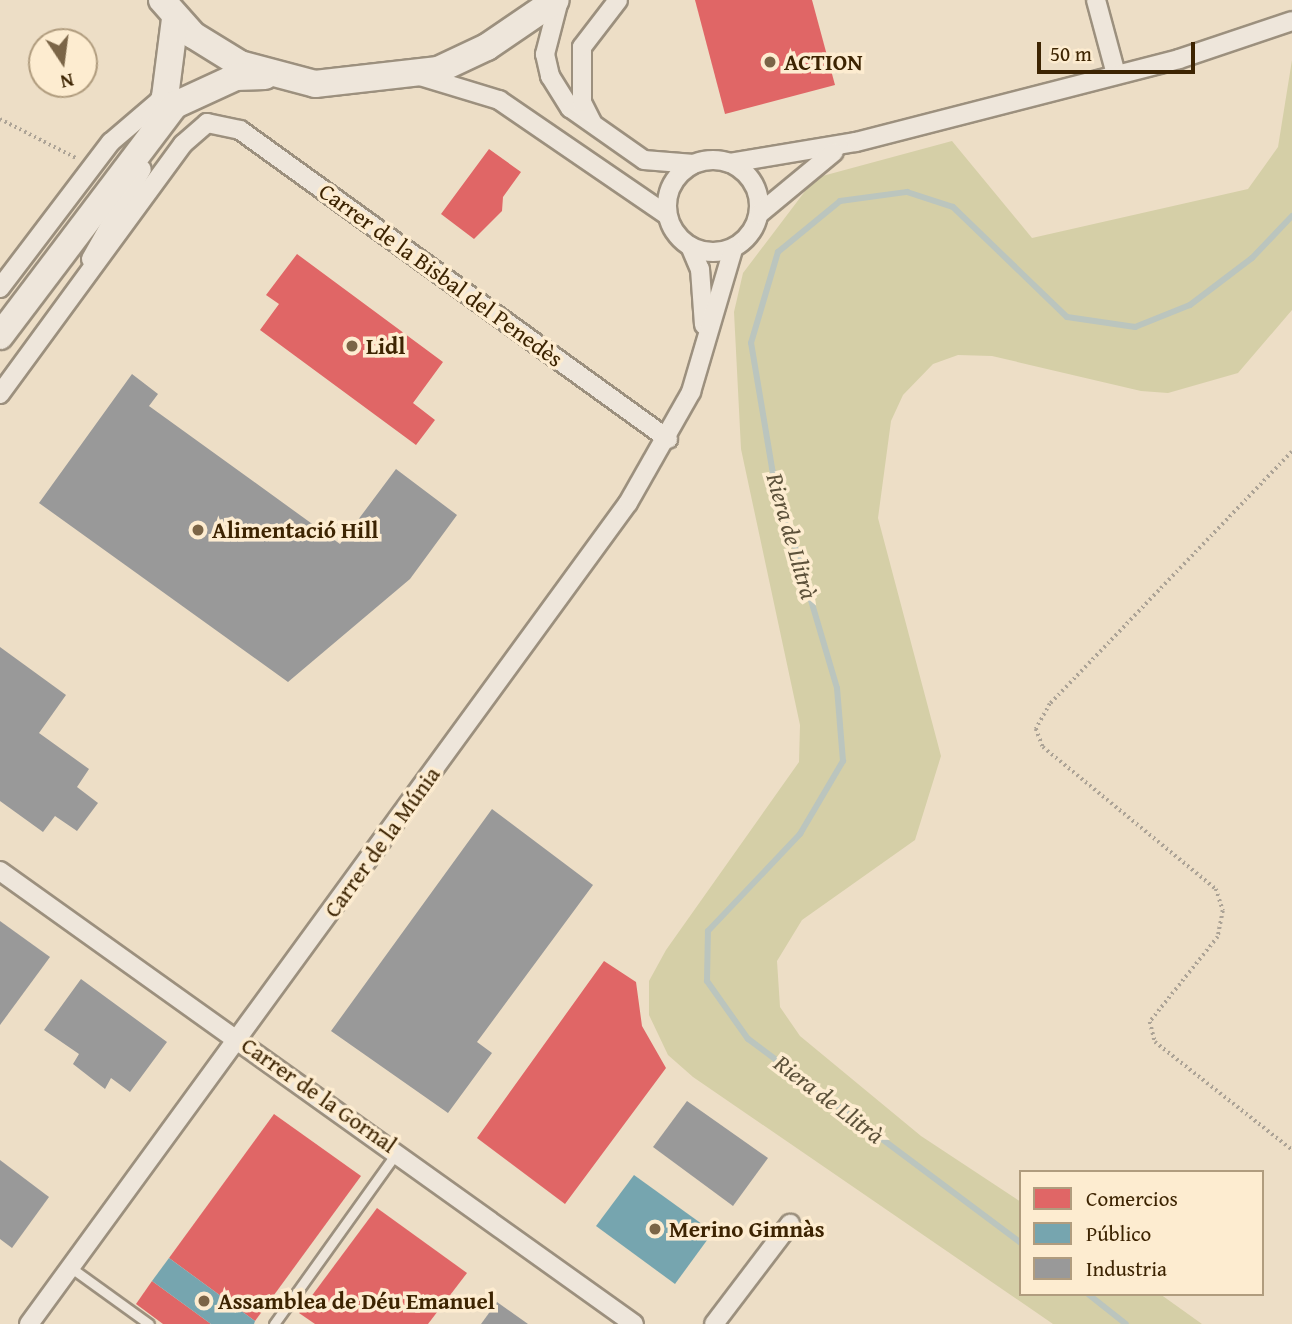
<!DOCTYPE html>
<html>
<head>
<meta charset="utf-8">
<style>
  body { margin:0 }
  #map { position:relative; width:1292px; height:1324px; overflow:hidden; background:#eddec6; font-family:"Gentium Book Plus",serif }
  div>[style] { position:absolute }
  .green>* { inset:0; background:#d5cfa7 }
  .shops>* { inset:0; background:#e06666 }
  .public>* { inset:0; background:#76a5af }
  .industry>* { inset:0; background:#999 }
  .stream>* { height:6px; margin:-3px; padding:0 3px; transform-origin:3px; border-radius:3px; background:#bbc5be }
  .path>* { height:3.5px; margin-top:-1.75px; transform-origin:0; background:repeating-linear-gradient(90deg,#aca396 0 2px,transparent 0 5.5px) }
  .roads { filter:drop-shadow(2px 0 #9c907e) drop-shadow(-2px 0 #9c907e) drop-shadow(0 2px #9c907e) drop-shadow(0 -2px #9c907e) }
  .lane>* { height:9px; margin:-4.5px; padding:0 4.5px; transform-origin:4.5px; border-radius:4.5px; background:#eee6db }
  .street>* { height:18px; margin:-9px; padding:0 9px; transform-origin:9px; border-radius:9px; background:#eee6db }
  .street>.ring { margin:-9px; padding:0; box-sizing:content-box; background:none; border:18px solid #eee6db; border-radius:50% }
  .secondary>* { height:26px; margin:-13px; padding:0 13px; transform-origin:13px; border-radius:13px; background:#eee6db }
  .dots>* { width:19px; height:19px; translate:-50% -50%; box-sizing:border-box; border:4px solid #fdecd0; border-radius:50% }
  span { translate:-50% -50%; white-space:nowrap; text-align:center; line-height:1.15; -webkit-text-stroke:7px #fdecd0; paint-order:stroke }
  .poi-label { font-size:23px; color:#3d2402; font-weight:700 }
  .left { translate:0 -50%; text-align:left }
  .street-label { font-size:23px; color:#3d2402 }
  .water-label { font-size:24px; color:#5c513a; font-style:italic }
  .legend { position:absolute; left:1019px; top:1170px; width:245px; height:126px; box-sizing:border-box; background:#fdecd0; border:2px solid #b09c7e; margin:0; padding:9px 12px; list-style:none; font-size:21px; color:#3d2402 }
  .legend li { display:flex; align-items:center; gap:14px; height:35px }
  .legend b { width:35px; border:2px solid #b09c7e }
  .north { position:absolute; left:28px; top:28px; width:70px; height:70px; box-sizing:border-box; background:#fdecd0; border:2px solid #b09c7e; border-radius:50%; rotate:167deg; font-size:19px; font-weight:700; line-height:28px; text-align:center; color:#3d2402 }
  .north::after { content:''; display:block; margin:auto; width:24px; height:32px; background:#7b6547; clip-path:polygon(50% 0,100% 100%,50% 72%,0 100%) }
  .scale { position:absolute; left:1037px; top:42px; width:158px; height:32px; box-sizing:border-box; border:4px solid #3d2402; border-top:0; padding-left:9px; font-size:21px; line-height:24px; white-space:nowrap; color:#3d2402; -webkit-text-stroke:5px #fdecd0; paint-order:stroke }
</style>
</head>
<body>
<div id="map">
  <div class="green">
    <div style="clip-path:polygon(1292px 60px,1292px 310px,1238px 373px,1168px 393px,1141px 391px,992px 356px,958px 355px,933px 364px,903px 395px,891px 421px,878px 518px,941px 756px,915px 840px,802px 920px,777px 961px,780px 1007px,800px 1036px,921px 1136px,1021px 1202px,1021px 1294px,1160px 1294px,1202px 1324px,1053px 1324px,693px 1077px,668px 1055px,649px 1015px,649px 981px,666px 950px,799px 762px,800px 725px,741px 449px,734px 312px,743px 273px,815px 178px,952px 141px,1032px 238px,1248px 189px,1278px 147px)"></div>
  </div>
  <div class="shops">
    <div style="clip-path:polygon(695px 0,812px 0,835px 85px,725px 114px)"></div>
    <div style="clip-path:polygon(489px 149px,521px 172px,503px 197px,502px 211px,474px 239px,441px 214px)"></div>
    <div style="clip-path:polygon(297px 254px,443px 362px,413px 403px,435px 420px,416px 445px,260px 330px,279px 304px,266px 295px)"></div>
    <div style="clip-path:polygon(604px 961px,636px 982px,642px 1026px,666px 1068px,565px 1204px,477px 1138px)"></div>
    <div style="clip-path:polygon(274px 1114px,361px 1176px,255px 1321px,169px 1258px)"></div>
    <div style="clip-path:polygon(377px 1208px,467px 1273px,428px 1324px,315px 1324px,299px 1313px)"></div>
    <div style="clip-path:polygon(152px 1281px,211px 1324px,163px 1324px,136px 1304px)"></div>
  </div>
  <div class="public">
    <div style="clip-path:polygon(634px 1175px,713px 1232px,675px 1284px,596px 1226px)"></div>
    <div style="clip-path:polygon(169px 1258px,255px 1321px,254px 1324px,211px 1324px,152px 1281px)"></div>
  </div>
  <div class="industry">
    <div style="clip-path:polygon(132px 374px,158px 394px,149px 406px,340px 544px,396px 469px,457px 515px,410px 579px,288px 682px,39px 503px)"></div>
    <div style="clip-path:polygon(0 647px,66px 695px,39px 733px,89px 769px,77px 787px,98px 803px,77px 831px,55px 816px,43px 832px,0 801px)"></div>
    <div style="clip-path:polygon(492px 809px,593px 885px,477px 1042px,492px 1053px,448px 1113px,331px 1031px)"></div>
    <div style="clip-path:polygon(0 921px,50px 957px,0 1025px)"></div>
    <div style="clip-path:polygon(81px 979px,167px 1042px,130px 1092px,111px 1078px,105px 1089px,73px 1064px,79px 1054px,44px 1030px)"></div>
    <div style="clip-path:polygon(687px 1101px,768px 1158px,733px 1206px,653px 1147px)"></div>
    <div style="clip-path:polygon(0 1160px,49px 1197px,12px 1248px,0 1239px)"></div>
    <div style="clip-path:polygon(497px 1302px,528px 1324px,481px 1324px)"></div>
  </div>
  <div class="stream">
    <div style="left:1021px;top:1243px;width:341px;rotate:-143.2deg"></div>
    <div style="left:748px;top:1039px;width:71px;rotate:-125.3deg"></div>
    <div style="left:707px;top:981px;width:50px;rotate:-88.9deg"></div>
    <div style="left:708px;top:931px;width:134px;rotate:-46.5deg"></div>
    <div style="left:800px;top:834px;width:85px;rotate:-59.5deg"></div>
    <div style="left:843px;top:761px;width:73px;rotate:-94.7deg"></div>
    <div style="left:837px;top:688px;width:229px;rotate:-106.5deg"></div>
    <div style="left:772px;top:468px;width:127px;rotate:-99.5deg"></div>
    <div style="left:751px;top:343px;width:95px;rotate:-73.5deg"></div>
    <div style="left:778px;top:252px;width:80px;rotate:-39.4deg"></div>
    <div style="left:840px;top:201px;width:68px;rotate:-7.7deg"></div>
    <div style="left:907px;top:192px;width:48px;rotate:18.1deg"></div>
    <div style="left:953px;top:207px;width:158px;rotate:44deg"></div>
    <div style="left:1067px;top:317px;width:69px;rotate:8.4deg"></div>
    <div style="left:1135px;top:327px;width:59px;rotate:-21.8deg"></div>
    <div style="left:1190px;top:305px;width:78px;rotate:-37.2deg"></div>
    <div style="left:1252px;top:258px;width:58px;rotate:-46.4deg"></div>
    <div style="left:1088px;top:1294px;width:48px;rotate:38.3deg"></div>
  </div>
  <div class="path">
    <div style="left:0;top:119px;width:85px;rotate:27.2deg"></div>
    <div style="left:1292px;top:452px;width:349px;rotate:133.8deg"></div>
    <div style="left:1050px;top:704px;width:29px;rotate:119deg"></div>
    <div style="left:1036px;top:729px;width:19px;rotate:69deg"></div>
    <div style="left:1043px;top:747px;width:224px;rotate:39.4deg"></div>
    <div style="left:1216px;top:889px;width:23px;rotate:72deg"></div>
    <div style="left:1223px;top:911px;width:26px;rotate:101deg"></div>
    <div style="left:1218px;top:937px;width:109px;rotate:128.7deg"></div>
    <div style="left:1150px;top:1022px;width:21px;rotate:76deg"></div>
    <div style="left:1155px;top:1042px;width:174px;rotate:38.2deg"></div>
  </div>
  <div class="roads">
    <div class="lane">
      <div style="left:70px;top:1267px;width:97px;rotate:35.8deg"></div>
      <div style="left:274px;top:1324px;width:211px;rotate:-54.4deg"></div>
    </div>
    <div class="street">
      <div style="left:559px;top:0;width:56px;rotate:104.5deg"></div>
      <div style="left:545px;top:54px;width:23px;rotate:77deg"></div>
      <div style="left:550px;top:76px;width:38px;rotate:58deg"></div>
      <div style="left:570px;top:108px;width:90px;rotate:35.1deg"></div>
      <div style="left:644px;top:160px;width:50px;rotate:4.6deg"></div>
      <div style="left:1096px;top:0;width:77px;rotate:74.9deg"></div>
      <div style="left:420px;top:76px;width:83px;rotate:16.9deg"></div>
      <div style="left:499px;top:100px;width:204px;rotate:34.4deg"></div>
      <div style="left:592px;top:122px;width:22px;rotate:-117deg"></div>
      <div style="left:582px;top:102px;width:55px;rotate:-90deg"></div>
      <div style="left:582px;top:47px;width:59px;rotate:-52.5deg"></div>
      <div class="ring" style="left:667px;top:160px;width:74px;height:74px"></div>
      <div style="left:730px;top:163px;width:128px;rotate:-9.5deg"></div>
      <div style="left:856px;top:142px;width:333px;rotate:-14.4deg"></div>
      <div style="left:1179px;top:59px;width:119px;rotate:-18.6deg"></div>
      <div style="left:759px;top:214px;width:97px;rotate:-39.6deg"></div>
      <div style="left:690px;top:246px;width:25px;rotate:67deg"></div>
      <div style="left:700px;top:269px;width:56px;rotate:85.9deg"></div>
      <div style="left:91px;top:259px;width:103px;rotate:-60.5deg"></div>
      <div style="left:0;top:288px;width:183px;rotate:-52.8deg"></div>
      <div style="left:111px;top:142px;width:63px;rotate:-40.5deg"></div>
      <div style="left:0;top:394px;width:310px;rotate:-53.8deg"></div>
      <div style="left:183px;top:144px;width:32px;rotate:-41deg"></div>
      <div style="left:207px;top:123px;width:34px;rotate:12deg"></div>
      <div style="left:240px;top:130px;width:528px;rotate:35.83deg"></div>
      <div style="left:0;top:871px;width:779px;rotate:35.55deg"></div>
      <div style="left:29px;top:1324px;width:1016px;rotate:-53.89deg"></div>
      <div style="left:628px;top:503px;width:128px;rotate:-60.4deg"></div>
      <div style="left:691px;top:392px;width:149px;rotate:-73.6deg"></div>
      <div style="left:714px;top:1324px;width:126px;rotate:-52.8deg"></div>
    </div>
    <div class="secondary">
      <div style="left:162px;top:0;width:47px;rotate:48.5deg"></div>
      <div style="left:193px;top:35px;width:55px;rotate:31.7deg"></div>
      <div style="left:240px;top:64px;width:78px;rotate:14.9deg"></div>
      <div style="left:315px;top:84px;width:124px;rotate:-6.5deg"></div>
      <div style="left:438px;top:70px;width:54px;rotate:-25.1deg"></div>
      <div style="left:487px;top:47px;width:83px;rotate:-34.3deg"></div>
      <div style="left:154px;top:123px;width:28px;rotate:-67deg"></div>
      <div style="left:165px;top:97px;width:79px;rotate:-82.7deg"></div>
      <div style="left:0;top:336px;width:290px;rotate:-52.9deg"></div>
      <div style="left:175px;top:105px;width:67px;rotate:-24.7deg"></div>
      <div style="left:236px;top:77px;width:29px;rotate:-2deg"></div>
    </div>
  </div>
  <div class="dots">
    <div style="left:770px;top:62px;background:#7b6547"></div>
    <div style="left:352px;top:346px;background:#7b6547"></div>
    <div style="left:198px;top:530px;background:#7b6547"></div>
    <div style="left:655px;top:1229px;background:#7b6547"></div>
    <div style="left:204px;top:1301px;background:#7b6547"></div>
  </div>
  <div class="poi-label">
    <span class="left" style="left:784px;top:62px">ACTION</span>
    <span class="left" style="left:366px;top:346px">Lidl</span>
    <span class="left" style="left:212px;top:530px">Alimentació Hill</span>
    <span class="left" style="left:669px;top:1229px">Merino Gimnàs</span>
    <span class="left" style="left:218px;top:1301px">Assamblea de Déu Emanuel</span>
  </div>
  <div class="street-label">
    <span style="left:441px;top:275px;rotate:36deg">Carrer de la Bisbal del Penedès</span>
    <span style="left:382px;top:842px;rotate:-54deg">Carrer de la Múnia</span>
    <span style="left:319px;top:1095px;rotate:35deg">Carrer de la Gornal</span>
  </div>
  <div class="water-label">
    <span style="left:792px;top:536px;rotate:74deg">Riera de Llitrà</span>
    <span style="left:829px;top:1099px;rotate:37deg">Riera de Llitrà</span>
  </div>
  <ul class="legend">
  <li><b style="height:19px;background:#e06666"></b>Comercios</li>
  <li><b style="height:19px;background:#76a5af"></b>Público</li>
  <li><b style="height:19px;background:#999"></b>Industria</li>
  </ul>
  <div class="north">N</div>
  <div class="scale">50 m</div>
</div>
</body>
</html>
